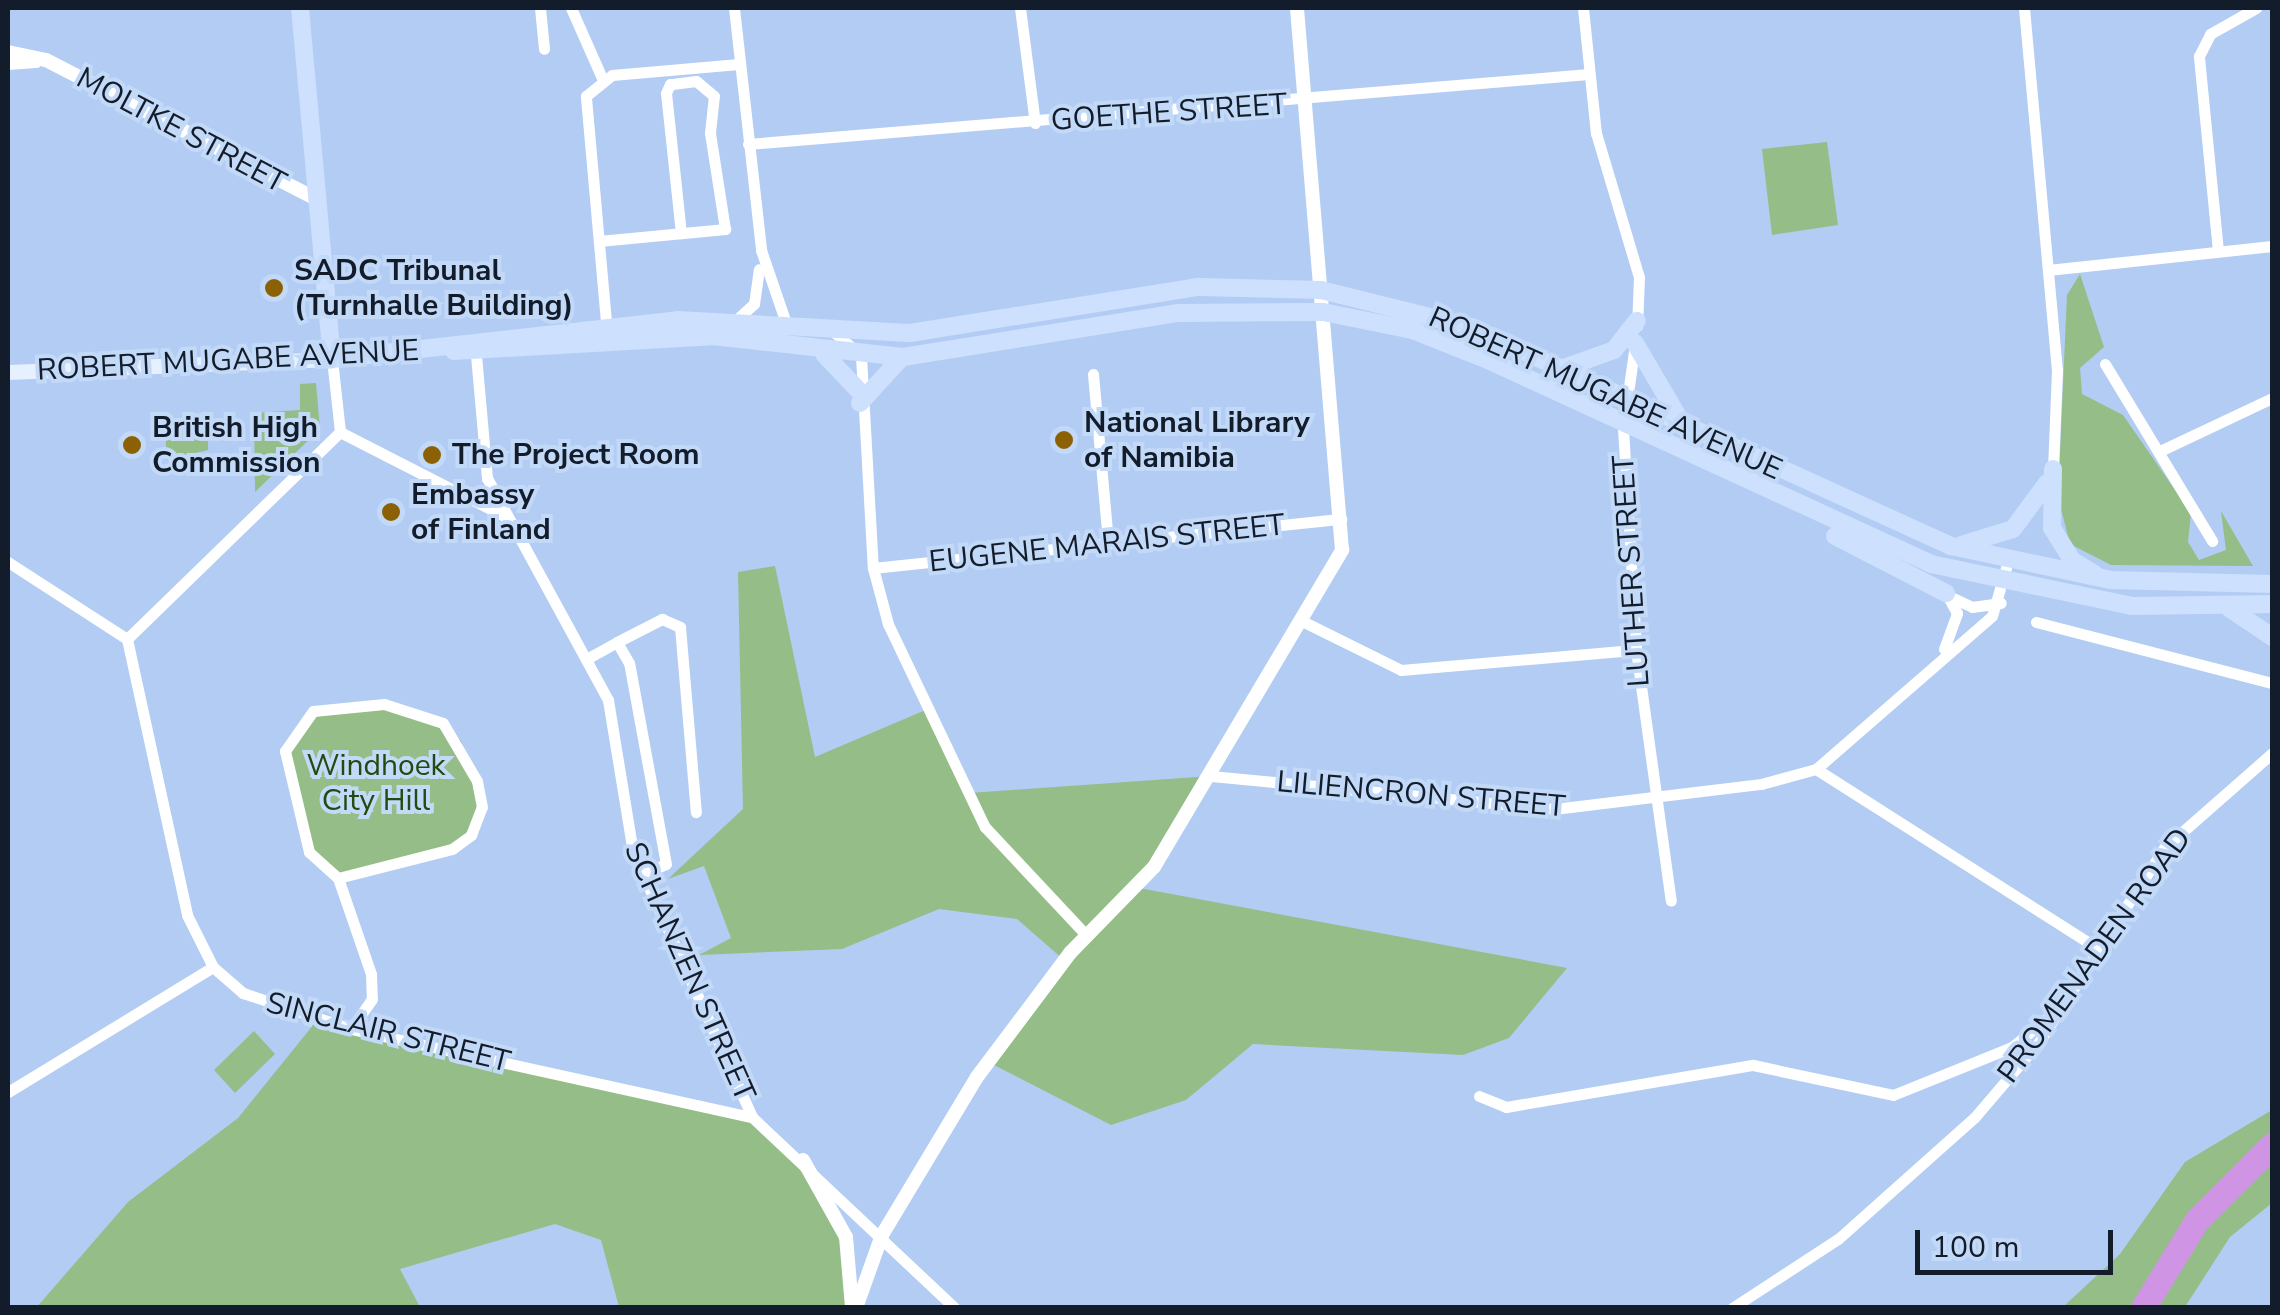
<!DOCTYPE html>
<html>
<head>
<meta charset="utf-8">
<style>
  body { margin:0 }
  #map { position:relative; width:2280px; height:1315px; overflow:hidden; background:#b2ccf3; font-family:"Nunito Sans",sans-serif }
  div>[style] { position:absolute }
  .green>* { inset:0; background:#95bd88 }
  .river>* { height:25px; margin:-12.5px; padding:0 12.5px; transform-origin:12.5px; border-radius:12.5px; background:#d094e4 }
  .minor>* { height:11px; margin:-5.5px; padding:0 5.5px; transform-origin:5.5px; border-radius:5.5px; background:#fff }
  .tertiary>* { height:14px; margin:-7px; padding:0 7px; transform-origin:7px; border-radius:7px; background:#fff }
  .secondary>* { height:15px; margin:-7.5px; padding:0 7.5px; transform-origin:7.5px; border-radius:7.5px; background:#e6f0fe }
  .primary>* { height:18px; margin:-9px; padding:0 9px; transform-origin:9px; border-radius:9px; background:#cde0fd }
  .dots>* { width:28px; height:28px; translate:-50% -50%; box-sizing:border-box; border:5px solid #c3d9f8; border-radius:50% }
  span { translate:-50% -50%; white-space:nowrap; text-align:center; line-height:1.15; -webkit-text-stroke:8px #c3d9f8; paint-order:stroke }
  .street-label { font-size:30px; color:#131c2a }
  .poi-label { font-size:30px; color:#131c2a; font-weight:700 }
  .left { translate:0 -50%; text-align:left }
  .park-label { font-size:30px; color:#234a12 }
  .frame { position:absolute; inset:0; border:10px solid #131c2a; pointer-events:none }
  .scale { position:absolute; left:1915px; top:1230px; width:198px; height:45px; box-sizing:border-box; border:5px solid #131c2a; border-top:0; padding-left:12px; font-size:30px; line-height:35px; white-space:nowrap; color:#131c2a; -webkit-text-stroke:8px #c3d9f8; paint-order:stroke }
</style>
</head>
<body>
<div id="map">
  <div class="green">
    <div style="clip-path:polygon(1827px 142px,1838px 225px,1772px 235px,1762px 149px)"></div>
    <div style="clip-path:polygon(2080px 274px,2104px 347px,2080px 368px,2082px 394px,2123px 415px,2191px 513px,2188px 542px,2199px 560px,2226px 550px,2221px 511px,2253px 566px,2111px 565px,2070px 544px,2058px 497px,2067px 295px)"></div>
    <div style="clip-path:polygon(316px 383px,320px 429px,255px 492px,254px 413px,300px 410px,300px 384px)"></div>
    <div style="clip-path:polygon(166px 419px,208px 431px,208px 450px,166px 460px)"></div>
    <div style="clip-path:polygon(775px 566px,815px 757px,928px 709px,970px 793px,1211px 776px,1139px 888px,1567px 968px,1509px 1038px,1463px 1055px,1253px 1044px,1186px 1100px,1111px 1125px,988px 1062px,1064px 960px,1017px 919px,939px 909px,842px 949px,699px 955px,731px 938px,704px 866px,668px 879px,743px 809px,738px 572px)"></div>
    <div style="clip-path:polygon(384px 704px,443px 723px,461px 741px,482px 807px,463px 844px,338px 878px,309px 852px,285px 751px,313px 711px)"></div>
    <div style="clip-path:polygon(318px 1019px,752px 1117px,803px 1160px,846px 1237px,852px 1307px,619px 1307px,601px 1240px,555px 1224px,400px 1269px,420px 1307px,36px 1308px,128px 1202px,238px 1118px)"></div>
    <div style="clip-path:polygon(254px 1031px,275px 1054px,235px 1093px,214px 1070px)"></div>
    <div style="clip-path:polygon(2272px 1110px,2272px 1203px,2230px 1237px,2185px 1307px,2063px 1307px,2120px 1254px,2185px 1162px)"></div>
  </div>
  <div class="river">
    <div style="left:2143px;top:1308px;width:103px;rotate:-58.5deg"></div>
    <div style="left:2197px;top:1220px;width:106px;rotate:-45deg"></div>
  </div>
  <div class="minor">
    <div style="left:540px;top:8px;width:41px;rotate:84.4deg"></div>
    <div style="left:571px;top:8px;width:77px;rotate:66.1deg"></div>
    <div style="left:734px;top:8px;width:244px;rotate:83.6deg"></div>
    <div style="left:761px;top:250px;width:80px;rotate:71.1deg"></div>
    <div style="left:1020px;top:8px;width:116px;rotate:82.6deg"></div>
    <div style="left:1583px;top:8px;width:126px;rotate:84.1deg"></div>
    <div style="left:1596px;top:133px;width:150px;rotate:73.4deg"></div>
    <div style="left:1639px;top:277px;width:49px;rotate:92.3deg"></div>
    <div style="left:2024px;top:8px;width:364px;rotate:84.8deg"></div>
    <div style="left:2057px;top:370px;width:99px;rotate:92.3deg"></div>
    <div style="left:748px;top:144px;width:843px;rotate:-4.76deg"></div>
    <div style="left:599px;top:241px;width:127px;rotate:-5.4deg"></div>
    <div style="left:725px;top:229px;width:97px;rotate:-98.9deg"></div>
    <div style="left:710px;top:133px;width:37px;rotate:-84deg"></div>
    <div style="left:714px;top:96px;width:23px;rotate:-140deg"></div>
    <div style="left:696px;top:81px;width:26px;rotate:173deg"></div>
    <div style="left:670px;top:84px;width:10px;rotate:114deg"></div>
    <div style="left:666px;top:93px;width:141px;rotate:83.9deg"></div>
    <div style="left:2218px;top:251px;width:196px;rotate:-95.6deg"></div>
    <div style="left:2199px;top:56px;width:25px;rotate:-63deg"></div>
    <div style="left:2210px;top:34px;width:53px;rotate:-29.5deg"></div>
    <div style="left:2048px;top:270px;width:225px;rotate:-6.1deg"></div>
    <div style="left:736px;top:320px;width:24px;rotate:-42deg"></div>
    <div style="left:754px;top:304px;width:35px;rotate:-82deg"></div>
    <div style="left:607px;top:333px;width:238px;rotate:-95.1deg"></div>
    <div style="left:586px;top:96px;width:33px;rotate:-39deg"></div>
    <div style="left:612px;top:75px;width:127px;rotate:-5deg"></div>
    <div style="left:835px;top:333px;width:35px;rotate:41deg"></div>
    <div style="left:861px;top:356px;width:212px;rotate:86.8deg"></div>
    <div style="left:873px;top:568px;width:58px;rotate:75deg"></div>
    <div style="left:888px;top:624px;width:225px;rotate:64.5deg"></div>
    <div style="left:985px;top:827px;width:148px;rotate:46.9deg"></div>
    <div style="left:475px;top:344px;width:135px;rotate:84.9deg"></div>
    <div style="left:487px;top:478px;width:253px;rotate:61.4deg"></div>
    <div style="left:608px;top:700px;width:154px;rotate:80.7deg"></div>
    <div style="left:633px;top:852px;width:290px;rotate:65.8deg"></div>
    <div style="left:752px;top:1117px;width:279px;rotate:43.3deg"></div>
    <div style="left:1635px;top:344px;width:85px;rotate:98.1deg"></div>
    <div style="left:1623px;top:428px;width:222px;rotate:86.6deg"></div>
    <div style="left:1636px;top:650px;width:253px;rotate:82.1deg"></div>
    <div style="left:332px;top:359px;width:73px;rotate:83.7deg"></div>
    <div style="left:2105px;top:364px;width:207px;rotate:58.8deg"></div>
    <div style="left:1093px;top:374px;width:170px;rotate:84.9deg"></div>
    <div style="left:340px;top:432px;width:186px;rotate:27.1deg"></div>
    <div style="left:2162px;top:450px;width:122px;rotate:-25.3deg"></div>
    <div style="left:8px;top:562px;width:142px;rotate:32.9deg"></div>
    <div style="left:127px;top:639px;width:282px;rotate:77.7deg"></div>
    <div style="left:187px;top:915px;width:58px;rotate:63.4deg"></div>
    <div style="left:213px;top:967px;width:40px;rotate:41deg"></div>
    <div style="left:243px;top:993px;width:114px;rotate:18.4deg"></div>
    <div style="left:351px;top:1029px;width:411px;rotate:12.4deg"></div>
    <div style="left:873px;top:568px;width:471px;rotate:-6deg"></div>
    <div style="left:1953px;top:598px;width:21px;rotate:25deg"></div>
    <div style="left:1972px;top:607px;width:29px;rotate:-8deg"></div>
    <div style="left:1304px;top:622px;width:108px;rotate:26.3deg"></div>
    <div style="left:1401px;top:670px;width:236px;rotate:-4.9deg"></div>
    <div style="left:2036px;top:622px;width:244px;rotate:14.5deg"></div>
    <div style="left:127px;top:639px;width:297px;rotate:-44.2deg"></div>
    <div style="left:1944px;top:649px;width:38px;rotate:-70deg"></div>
    <div style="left:1957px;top:613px;width:23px;rotate:-119deg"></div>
    <div style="left:590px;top:657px;width:31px;rotate:-29deg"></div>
    <div style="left:1816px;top:769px;width:333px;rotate:32.5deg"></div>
    <div style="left:1211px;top:776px;width:345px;rotate:5.5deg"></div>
    <div style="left:1554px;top:809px;width:209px;rotate:-6.9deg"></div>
    <div style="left:1761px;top:784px;width:57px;rotate:-15.3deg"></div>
    <div style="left:1816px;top:769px;width:233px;rotate:-41deg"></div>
    <div style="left:1992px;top:616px;width:57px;rotate:-73.8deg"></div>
    <div style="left:642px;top:875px;width:26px;rotate:-25deg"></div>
    <div style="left:666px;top:864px;width:204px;rotate:-100.4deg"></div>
    <div style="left:629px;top:663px;width:24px;rotate:-120deg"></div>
    <div style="left:617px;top:642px;width:51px;rotate:-27.1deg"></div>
    <div style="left:662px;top:619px;width:20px;rotate:24deg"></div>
    <div style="left:680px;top:627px;width:186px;rotate:85.1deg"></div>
    <div style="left:338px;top:878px;width:118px;rotate:-14.3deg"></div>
    <div style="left:452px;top:849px;width:24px;rotate:-36deg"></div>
    <div style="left:471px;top:835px;width:30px;rotate:-69deg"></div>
    <div style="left:482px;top:807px;width:26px;rotate:-101deg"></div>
    <div style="left:477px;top:781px;width:67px;rotate:-120.4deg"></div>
    <div style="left:443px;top:723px;width:62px;rotate:-162.1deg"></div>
    <div style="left:384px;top:704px;width:71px;rotate:174.4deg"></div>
    <div style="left:313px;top:711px;width:49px;rotate:125deg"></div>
    <div style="left:285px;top:751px;width:104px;rotate:76.6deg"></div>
    <div style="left:309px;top:852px;width:39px;rotate:42deg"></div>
    <div style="left:338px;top:878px;width:102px;rotate:71deg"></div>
    <div style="left:371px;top:974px;width:25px;rotate:88deg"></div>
    <div style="left:372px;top:999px;width:37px;rotate:125deg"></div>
    <div style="left:8px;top:1092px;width:240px;rotate:-31.4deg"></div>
    <div style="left:1479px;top:1096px;width:29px;rotate:22deg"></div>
    <div style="left:1506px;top:1107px;width:251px;rotate:-9.7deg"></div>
    <div style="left:1753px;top:1065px;width:143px;rotate:12.1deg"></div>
    <div style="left:1893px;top:1095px;width:128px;rotate:-22deg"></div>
    <div style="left:2012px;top:1047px;width:50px;rotate:-39.4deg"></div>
    <div style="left:1732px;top:1308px;width:126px;rotate:-33.1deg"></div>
    <div style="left:1838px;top:1239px;width:182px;rotate:-41.7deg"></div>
    <div style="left:1974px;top:1118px;width:100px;rotate:-49.5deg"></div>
    <div style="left:2039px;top:1042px;width:231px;rotate:-57.2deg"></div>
    <div style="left:2164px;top:848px;width:144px;rotate:-41.3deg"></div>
  </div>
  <div class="tertiary">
    <div style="left:8px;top:52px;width:39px;rotate:12deg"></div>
    <div style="left:46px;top:60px;width:304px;rotate:27.2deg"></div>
    <div style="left:8px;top:63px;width:28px;rotate:-4deg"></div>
    <div style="left:803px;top:1160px;width:88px;rotate:60.8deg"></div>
    <div style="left:846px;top:1237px;width:70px;rotate:85.1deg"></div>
    <div style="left:856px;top:1308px;width:77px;rotate:-70.4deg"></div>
    <div style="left:882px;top:1235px;width:184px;rotate:-59deg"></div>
    <div style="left:977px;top:1077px;width:155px;rotate:-53.1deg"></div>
    <div style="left:1070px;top:953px;width:120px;rotate:-45.7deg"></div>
    <div style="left:1154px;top:867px;width:369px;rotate:-59.3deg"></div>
    <div style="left:1342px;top:550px;width:544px;rotate:-94.75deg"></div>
  </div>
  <div class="secondary">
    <div style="left:8px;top:372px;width:324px;rotate:-2.3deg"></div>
  </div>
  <div class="primary">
    <div style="left:300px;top:8px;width:352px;rotate:84.8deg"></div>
    <div style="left:332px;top:359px;width:348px;rotate:-6.4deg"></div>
    <div style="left:678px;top:320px;width:232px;rotate:3.2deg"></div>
    <div style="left:910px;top:333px;width:292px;rotate:-9.1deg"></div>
    <div style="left:1198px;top:287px;width:123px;rotate:1.4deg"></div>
    <div style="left:1321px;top:290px;width:154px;rotate:13.9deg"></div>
    <div style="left:1470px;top:327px;width:529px;rotate:24.48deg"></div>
    <div style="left:1951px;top:546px;width:164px;rotate:12deg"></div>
    <div style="left:2111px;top:580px;width:161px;rotate:1.4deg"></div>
    <div style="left:1635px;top:343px;width:93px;rotate:59.6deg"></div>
    <div style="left:454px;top:351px;width:258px;rotate:-3.3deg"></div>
    <div style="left:712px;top:336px;width:192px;rotate:6.3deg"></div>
    <div style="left:903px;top:357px;width:279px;rotate:-9.1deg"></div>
    <div style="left:1179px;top:313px;width:144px;rotate:-0.4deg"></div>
    <div style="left:1323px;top:312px;width:91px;rotate:11.4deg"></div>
    <div style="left:1412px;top:330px;width:82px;rotate:21.5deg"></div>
    <div style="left:1488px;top:360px;width:488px;rotate:24.7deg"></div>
    <div style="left:1931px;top:564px;width:205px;rotate:11.8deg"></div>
    <div style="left:2132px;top:606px;width:140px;rotate:-0.8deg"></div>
    <div style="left:824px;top:354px;width:52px;rotate:46.5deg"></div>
    <div style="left:1561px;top:369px;width:56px;rotate:-19.7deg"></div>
    <div style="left:1614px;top:350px;width:37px;rotate:-52deg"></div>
    <div style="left:860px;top:403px;width:62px;rotate:-47.6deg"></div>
    <div style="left:2053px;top:469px;width:59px;rotate:91deg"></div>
    <div style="left:2052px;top:528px;width:39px;rotate:58deg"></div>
    <div style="left:2073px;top:561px;width:26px;rotate:31deg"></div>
    <div style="left:1835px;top:536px;width:125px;rotate:27.2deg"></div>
    <div style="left:1961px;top:545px;width:54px;rotate:-17.1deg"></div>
    <div style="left:2013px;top:529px;width:57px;rotate:-53.5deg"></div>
    <div style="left:2229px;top:608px;width:52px;rotate:34deg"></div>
  </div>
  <div class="dots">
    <div style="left:274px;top:288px;background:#8c6105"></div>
    <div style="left:1064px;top:440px;background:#8c6105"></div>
    <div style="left:132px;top:445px;background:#8c6105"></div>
    <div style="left:432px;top:455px;background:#8c6105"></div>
    <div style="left:391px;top:512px;background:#8c6105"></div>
  </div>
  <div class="street-label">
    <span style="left:1169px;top:113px;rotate:-4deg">GOETHE STREET</span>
    <span style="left:181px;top:131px;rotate:28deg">MOLTKE STREET</span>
    <span style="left:228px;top:361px;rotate:-3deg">ROBERT MUGABE AVENUE</span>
    <span style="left:1605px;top:394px;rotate:24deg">ROBERT MUGABE AVENUE</span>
    <span style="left:1107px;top:544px;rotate:-6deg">EUGENE MARAIS STREET</span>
    <span style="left:1632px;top:571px;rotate:-94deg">LUTHER STREET</span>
    <span style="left:1421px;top:795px;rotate:5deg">LILIENCRON STREET</span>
    <span style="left:2095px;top:956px;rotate:-54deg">PROMENADEN ROAD</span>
    <span style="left:689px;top:972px;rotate:66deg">SCHANZEN STREET</span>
    <span style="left:388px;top:1033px;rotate:14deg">SINCLAIR STREET</span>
  </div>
  <div class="poi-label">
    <span class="left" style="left:294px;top:288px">SADC Tribunal<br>(Turnhalle Building)</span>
    <span class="left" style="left:1084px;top:440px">National Library<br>of Namibia</span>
    <span class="left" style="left:152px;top:445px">British High<br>Commission</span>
    <span class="left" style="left:452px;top:455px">The Project Room</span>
    <span class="left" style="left:411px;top:512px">Embassy<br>of Finland</span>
  </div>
  <div class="park-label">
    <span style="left:376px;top:783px">Windhoek<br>City Hill</span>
  </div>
  <div class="frame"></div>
  <div class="scale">100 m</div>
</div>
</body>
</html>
